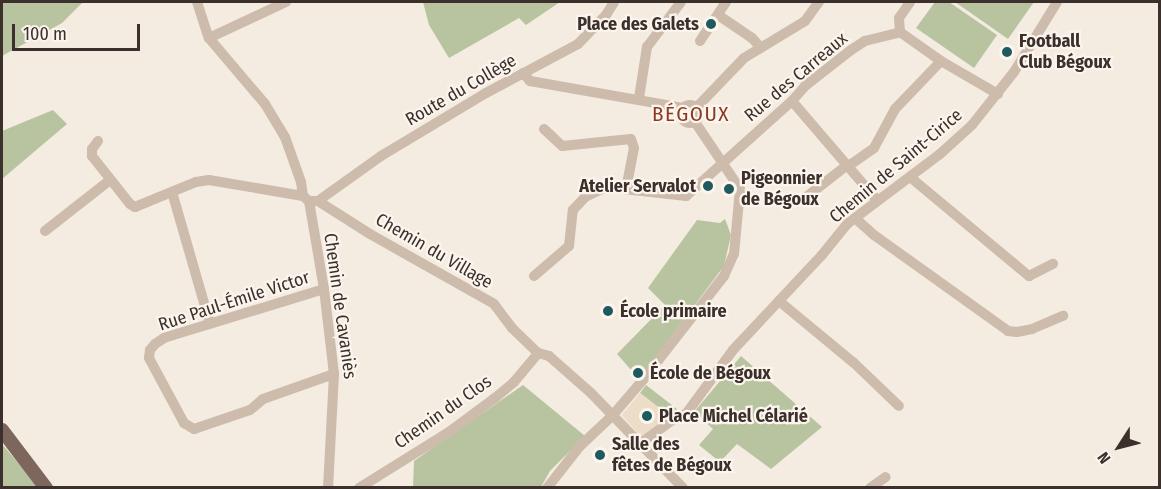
<!DOCTYPE html>
<html>
<head>
<meta charset="utf-8">
<style>
  body { margin:0 }
  #map { position:relative; width:1161px; height:489px; overflow:hidden; background:#f4ebe1; font-family:"Fira Sans Condensed",sans-serif }
  div>[style] { position:absolute }
  .green>* { inset:0; background:#b8c4a0 }
  .plaza>* { inset:0; background:#ecdcc8 }
  .minor>* { height:10px; margin:-5px; padding:0 5px; transform-origin:5px; border-radius:5px; background:#cdbbac }
  .minor>.ring { margin:-5px; padding:0; box-sizing:content-box; background:none; border:10px solid #cdbbac; border-radius:50% }
  .major>* { height:14px; margin:-7px; padding:0 7px; transform-origin:7px; border-radius:7px; background:#7d675c }
  .dots>* { width:16px; height:16px; translate:-50% -50%; box-sizing:border-box; border:3px solid #fbf5ee; border-radius:50% }
  span { translate:-50% -50%; white-space:nowrap; text-align:center; line-height:1.15; -webkit-text-stroke:4.5px #fbf5ee; paint-order:stroke }
  .poi-label { font-size:18px; color:#3b302b; font-weight:700 }
  .right { translate:-100% -50%; text-align:right }
  .left { translate:0 -50%; text-align:left }
  .street-label { font-size:18px; color:#3b302b }
  .quarter-label { font-size:21px; color:#8c3b22; letter-spacing:1.5px }
  .frame { position:absolute; inset:0; border:3px solid #3b302b; pointer-events:none }
  .north { position:absolute; left:1089px; top:417px; width:60px; height:60px; -webkit-text-stroke:4px #fbf5ee; paint-order:stroke; rotate:234deg; font-size:16px; font-weight:700; line-height:24px; text-align:center; color:#3b302b }
  .north::after { content:''; display:block; margin:auto; width:21px; height:27px; background:#3b302b; clip-path:polygon(50% 0,100% 100%,50% 72%,0 100%) }
  .scale { position:absolute; left:12px; top:24px; width:128px; height:27px; box-sizing:border-box; border:3px solid #3b302b; border-top:0; padding-left:8px; font-size:18px; line-height:21px; white-space:nowrap; color:#3b302b; -webkit-text-stroke:4px #fbf5ee; paint-order:stroke }
</style>
</head>
<body>
<div id="map">
  <div class="green">
    <div style="clip-path:polygon(2px 2px,83px 2px,62px 23px,2px 56px)"></div>
    <div style="clip-path:polygon(423px 2px,560px 2px,526px 25px,519px 18px,449px 58px,429px 25px)"></div>
    <div style="clip-path:polygon(935px 2px,949px 2px,997px 35px,974px 68px,916px 28px)"></div>
    <div style="clip-path:polygon(955px 2px,1034px 2px,1008px 39px)"></div>
    <div style="clip-path:polygon(53px 110px,67px 124px,2px 179px,2px 131px)"></div>
    <div style="clip-path:polygon(725px 219px,731px 235px,724px 266px,639px 379px,617px 354px,665px 305px,648px 288px,697px 220px,720px 223px)"></div>
    <div style="clip-path:polygon(741px 356px,822px 427px,771px 469px,737px 444px,720px 462px,699px 445px,713px 429px,694px 412px)"></div>
    <div style="clip-path:polygon(523px 385px,585px 436px,550px 471px,541px 487px,413px 488px,414px 461px)"></div>
    <div style="clip-path:polygon(646px 385px,677px 409px,671px 417px,640px 393px)"></div>
    <div style="clip-path:polygon(2px 444px,24px 470px,37px 487px,2px 487px)"></div>
  </div>
  <div class="plaza">
    <div style="clip-path:polygon(640px 393px,671px 417px,642px 438px,622px 415px)"></div>
  </div>
  <div class="minor">
    <div style="left:197px;top:2px;width:38px;rotate:72deg"></div>
    <div style="left:209px;top:38px;width:87px;rotate:49.7deg"></div>
    <div style="left:265px;top:104px;width:39px;rotate:59deg"></div>
    <div style="left:285px;top:137px;width:48px;rotate:70.4deg"></div>
    <div style="left:301px;top:182px;width:14px;rotate:82deg"></div>
    <div style="left:718px;top:15px;width:41px;rotate:34.1deg"></div>
    <div style="left:752px;top:38px;width:13px;rotate:48deg"></div>
    <div style="left:900px;top:32px;width:50px;rotate:35.3deg"></div>
    <div style="left:941px;top:61px;width:66px;rotate:30.1deg"></div>
    <div style="left:209px;top:38px;width:85px;rotate:-25.1deg"></div>
    <div style="left:700px;top:41px;width:47px;rotate:-56.3deg"></div>
    <div style="left:523px;top:73px;width:11px;rotate:49deg"></div>
    <div style="left:530px;top:81px;width:155px;rotate:10deg"></div>
    <div style="left:639px;top:98px;width:52px;rotate:-81.1deg"></div>
    <div style="left:647px;top:47px;width:56px;rotate:-52.9deg"></div>
    <div style="left:792px;top:101px;width:130px;rotate:49.4deg"></div>
    <div class="ring" style="left:681px;top:105px;width:8px;height:8px"></div>
    <div style="left:696px;top:108px;width:69px;rotate:-46.2deg"></div>
    <div style="left:744px;top:58px;width:71px;rotate:-31.2deg"></div>
    <div style="left:805px;top:21px;width:24px;rotate:-54deg"></div>
    <div style="left:544px;top:129px;width:25px;rotate:43deg"></div>
    <div style="left:562px;top:146px;width:69px;rotate:-5.8deg"></div>
    <div style="left:631px;top:139px;width:9px;rotate:72deg"></div>
    <div style="left:634px;top:148px;width:42px;rotate:101deg"></div>
    <div style="left:98px;top:141px;width:10px;rotate:127deg"></div>
    <div style="left:92px;top:149px;width:7px;rotate:90deg"></div>
    <div style="left:92px;top:156px;width:61px;rotate:51.6deg"></div>
    <div style="left:130px;top:204px;width:6px;rotate:31deg"></div>
    <div style="left:135px;top:207px;width:66px;rotate:-22.3deg"></div>
    <div style="left:196px;top:182px;width:13px;rotate:-9deg"></div>
    <div style="left:209px;top:180px;width:95px;rotate:9.7deg"></div>
    <div style="left:303px;top:196px;width:8px;rotate:40deg"></div>
    <div style="left:847px;top:167px;width:33px;rotate:-35deg"></div>
    <div style="left:874px;top:148px;width:44px;rotate:-61.7deg"></div>
    <div style="left:895px;top:109px;width:66px;rotate:-46.2deg"></div>
    <div style="left:910px;top:177px;width:155px;rotate:39.8deg"></div>
    <div style="left:1029px;top:276px;width:27px;rotate:-27deg"></div>
    <div style="left:172px;top:192px;width:137px;rotate:73.9deg"></div>
    <div style="left:805px;top:198px;width:52px;rotate:-38deg"></div>
    <div style="left:309px;top:201px;width:9px"></div>
    <div style="left:318px;top:201px;width:62px;rotate:32.4deg"></div>
    <div style="left:370px;top:234px;width:142px;rotate:29.4deg"></div>
    <div style="left:494px;top:304px;width:30px;rotate:53deg"></div>
    <div style="left:512px;top:328px;width:36px;rotate:44deg"></div>
    <div style="left:538px;top:353px;width:11px;rotate:15deg"></div>
    <div style="left:549px;top:356px;width:56px;rotate:41.4deg"></div>
    <div style="left:591px;top:393px;width:132px;rotate:45.9deg"></div>
    <div style="left:309px;top:201px;width:89px;rotate:80.3deg"></div>
    <div style="left:324px;top:289px;width:86px;rotate:83.3deg"></div>
    <div style="left:334px;top:374px;width:114px;rotate:93deg"></div>
    <div style="left:318px;top:201px;width:77px;rotate:-35.5deg"></div>
    <div style="left:381px;top:156px;width:122px;rotate:-31deg"></div>
    <div style="left:486px;top:93px;width:104px;rotate:-28deg"></div>
    <div style="left:578px;top:44px;width:40px;rotate:-46deg"></div>
    <div style="left:606px;top:15px;width:15px;rotate:-58deg"></div>
    <div style="left:855px;top:218px;width:25px;rotate:42deg"></div>
    <div style="left:874px;top:235px;width:165px;rotate:35.6deg"></div>
    <div style="left:1008px;top:331px;width:9px;rotate:6deg"></div>
    <div style="left:1017px;top:332px;width:15px;rotate:-11deg"></div>
    <div style="left:1032px;top:329px;width:34px;rotate:-23deg"></div>
    <div style="left:45px;top:231px;width:83px;rotate:-38.1deg"></div>
    <div style="left:534px;top:276px;width:46px;rotate:-40.6deg"></div>
    <div style="left:569px;top:246px;width:36px;rotate:-84deg"></div>
    <div style="left:573px;top:210px;width:18px;rotate:-47deg"></div>
    <div style="left:585px;top:197px;width:23px;rotate:-25deg"></div>
    <div style="left:606px;top:187px;width:81px;rotate:6.4deg"></div>
    <div style="left:686px;top:196px;width:142px;rotate:-41.9deg"></div>
    <div style="left:792px;top:101px;width:20px;rotate:-49deg"></div>
    <div style="left:805px;top:86px;width:58px;rotate:-38deg"></div>
    <div style="left:851px;top:50px;width:17px;rotate:-33deg"></div>
    <div style="left:865px;top:41px;width:36px;rotate:-14deg"></div>
    <div style="left:900px;top:32px;width:14px;rotate:-94deg"></div>
    <div style="left:899px;top:18px;width:19px;rotate:-55deg"></div>
    <div style="left:324px;top:289px;width:167px;rotate:163deg"></div>
    <div style="left:164px;top:338px;width:11px;rotate:146deg"></div>
    <div style="left:155px;top:344px;width:8px;rotate:130deg"></div>
    <div style="left:150px;top:350px;width:8px;rotate:97deg"></div>
    <div style="left:149px;top:358px;width:74px;rotate:61.7deg"></div>
    <div style="left:184px;top:423px;width:12px;rotate:31deg"></div>
    <div style="left:194px;top:429px;width:59px;rotate:-18.7deg"></div>
    <div style="left:250px;top:410px;width:17px;rotate:-40deg"></div>
    <div style="left:263px;top:399px;width:75px;rotate:-19.4deg"></div>
    <div style="left:779px;top:301px;width:97px;rotate:39.6deg"></div>
    <div style="left:854px;top:363px;width:62px;rotate:43.7deg"></div>
    <div style="left:641px;top:443px;width:42px;rotate:-36.3deg"></div>
    <div style="left:675px;top:418px;width:12px;rotate:-20deg"></div>
    <div style="left:686px;top:414px;width:79px;rotate:-53.7deg"></div>
    <div style="left:733px;top:350px;width:130px;rotate:-46.9deg"></div>
    <div style="left:822px;top:255px;width:40px;rotate:-51deg"></div>
    <div style="left:847px;top:224px;width:116px;rotate:-37deg"></div>
    <div style="left:940px;top:154px;width:43px;rotate:-42.2deg"></div>
    <div style="left:972px;top:125px;width:68px;rotate:-51.6deg"></div>
    <div style="left:1014px;top:72px;width:82px;rotate:-58.4deg"></div>
    <div style="left:359px;top:488px;width:106px;rotate:-31.9deg"></div>
    <div style="left:449px;top:432px;width:57px;rotate:-36.5deg"></div>
    <div style="left:495px;top:398px;width:25px;rotate:-40deg"></div>
    <div style="left:514px;top:382px;width:38px;rotate:-50deg"></div>
    <div style="left:547px;top:488px;width:53px;rotate:-51.8deg"></div>
    <div style="left:580px;top:446px;width:44px;rotate:-43.2deg"></div>
    <div style="left:612px;top:416px;width:48px;rotate:-49.3deg"></div>
    <div style="left:643px;top:380px;width:132px;rotate:-52.1deg"></div>
    <div style="left:724px;top:276px;width:24px;rotate:-66deg"></div>
    <div style="left:734px;top:254px;width:65px;rotate:-84.7deg"></div>
    <div style="left:740px;top:189px;width:81px;rotate:-123.9deg"></div>
    <div style="left:870px;top:488px;width:19px;rotate:-35deg"></div>
  </div>
  <div class="major">
    <div style="left:2px;top:430px;width:73px;rotate:52.8deg"></div>
  </div>
  <div class="dots">
    <div style="left:711px;top:24px;background:#1f5a5e"></div>
    <div style="left:1007px;top:52px;background:#1f5a5e"></div>
    <div style="left:708px;top:186px;background:#1f5a5e"></div>
    <div style="left:729px;top:189px;background:#1f5a5e"></div>
    <div style="left:608px;top:311px;background:#1f5a5e"></div>
    <div style="left:638px;top:373px;background:#1f5a5e"></div>
    <div style="left:647px;top:416px;background:#1f5a5e"></div>
    <div style="left:600px;top:455px;background:#1f5a5e"></div>
  </div>
  <div class="poi-label">
    <span class="right" style="left:699px;top:24px">Place des Galets</span>
    <span class="left" style="left:1019px;top:52px">Football<br>Club Bégoux</span>
    <span class="left" style="left:741px;top:189px">Pigeonnier<br>de Bégoux</span>
    <span class="right" style="left:696px;top:186px">Atelier Servalot</span>
    <span class="left" style="left:620px;top:311px">École primaire</span>
    <span class="left" style="left:650px;top:373px">École de Bégoux</span>
    <span class="left" style="left:659px;top:416px">Place Michel Célarié</span>
    <span class="left" style="left:612px;top:455px">Salle des<br>fêtes de Bégoux</span>
  </div>
  <div class="street-label">
    <span style="left:796px;top:77px;rotate:-40deg">Rue des Carreaux</span>
    <span style="left:461px;top:90px;rotate:-30deg">Route du Collège</span>
    <span style="left:896px;top:166px;rotate:-40deg">Chemin de Saint-Cirice</span>
    <span style="left:434px;top:251px;rotate:30deg">Chemin du Village</span>
    <span style="left:234px;top:301px;rotate:-18deg">Rue Paul-Émile Victor</span>
    <span style="left:340px;top:306px;rotate:82deg">Chemin de Cavaniès</span>
    <span style="left:443px;top:412px;rotate:-35deg">Chemin du Clos</span>
  </div>
  <div class="quarter-label">
    <span style="left:691px;top:114px">BÉGOUX</span>
  </div>
  <div class="frame"></div>
  <div class="north">N</div>
  <div class="scale">100 m</div>
</div>
</body>
</html>
